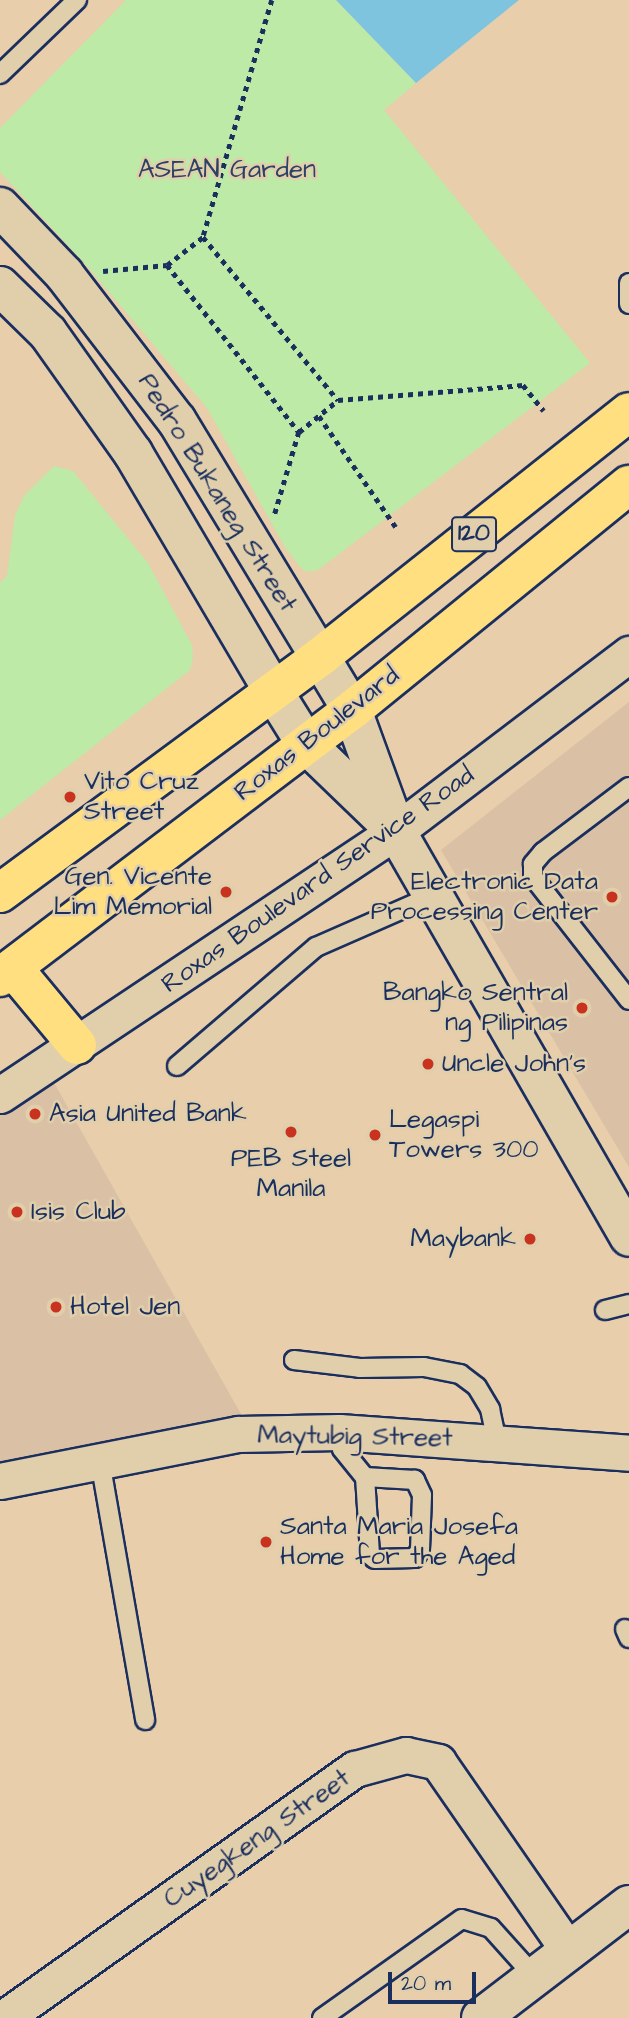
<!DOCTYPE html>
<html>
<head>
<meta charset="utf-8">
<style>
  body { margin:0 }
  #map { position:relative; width:629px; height:2018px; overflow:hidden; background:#e8ceab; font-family:"Architects Daughter",sans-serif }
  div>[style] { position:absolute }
  .built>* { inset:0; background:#dac0a4 }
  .green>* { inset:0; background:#bdeaa7 }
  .water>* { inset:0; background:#7ec4df }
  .path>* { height:4.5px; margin-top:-2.25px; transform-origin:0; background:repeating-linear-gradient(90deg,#1b2f5e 0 5px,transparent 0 10px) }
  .roads { filter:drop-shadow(2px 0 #1b2f5e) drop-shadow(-2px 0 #1b2f5e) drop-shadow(0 2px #1b2f5e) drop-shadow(0 -2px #1b2f5e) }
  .service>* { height:18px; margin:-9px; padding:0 9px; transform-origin:9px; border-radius:9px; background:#e1cfac }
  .minor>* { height:35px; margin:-17.5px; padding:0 17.5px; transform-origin:17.5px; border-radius:17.5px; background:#e1cfac }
  .tertiary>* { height:38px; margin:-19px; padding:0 19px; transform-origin:19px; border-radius:19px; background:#e1cfac }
  .secondary>* { height:38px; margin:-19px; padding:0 19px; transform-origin:19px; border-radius:19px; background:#e1cfac }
  .trunk>* { height:38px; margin:-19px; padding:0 19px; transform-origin:19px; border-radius:19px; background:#ffdf80 }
  .dots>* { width:19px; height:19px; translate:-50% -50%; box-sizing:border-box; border:4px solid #e1cfac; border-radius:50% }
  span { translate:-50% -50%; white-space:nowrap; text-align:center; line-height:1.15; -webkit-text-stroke:5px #e1cfac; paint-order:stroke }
  .shield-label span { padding:2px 5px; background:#e1cfac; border:2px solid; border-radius:5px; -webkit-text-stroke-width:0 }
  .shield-label { font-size:24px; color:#1b2f5e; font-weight:700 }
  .park-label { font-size:26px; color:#2b4265 }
  .street-label { font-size:26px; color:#1b2f5e }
  .poi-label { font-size:26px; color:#1b2f5e }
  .left { translate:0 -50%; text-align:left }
  .right { translate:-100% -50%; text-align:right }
  .scale { position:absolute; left:388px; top:1972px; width:88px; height:32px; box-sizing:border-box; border:4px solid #1b2f5e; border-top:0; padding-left:9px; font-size:21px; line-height:24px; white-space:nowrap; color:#1b2f5e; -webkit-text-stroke:5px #e1cfac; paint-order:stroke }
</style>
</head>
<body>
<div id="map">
  <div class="built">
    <div style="clip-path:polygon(629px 702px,629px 1167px,441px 850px)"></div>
    <div style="clip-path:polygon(53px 1081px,246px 1423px,0 1469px,0 1115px)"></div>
  </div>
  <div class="green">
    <div style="clip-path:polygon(126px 0,336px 0,416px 83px,384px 110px,590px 363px,318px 570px,307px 572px,301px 568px,285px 547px,207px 408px,87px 266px,0 172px,0 128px)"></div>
    <div style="clip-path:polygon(54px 466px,73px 471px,148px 563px,192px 645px,193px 657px,190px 670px,0 820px,0 583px,7px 576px,15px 515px,24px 496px)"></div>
  </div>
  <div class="water">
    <div style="clip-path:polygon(336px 0,519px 0,416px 83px)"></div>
  </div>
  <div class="path">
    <div style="left:272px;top:0;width:247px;rotate:106.2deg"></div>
    <div style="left:203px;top:237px;width:212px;rotate:50.4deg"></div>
    <div style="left:338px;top:400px;width:186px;rotate:-4.6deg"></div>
    <div style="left:523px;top:385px;width:33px;rotate:51deg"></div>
    <div style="left:167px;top:265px;width:46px;rotate:-37.9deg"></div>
    <div style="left:103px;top:271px;width:64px;rotate:-5.4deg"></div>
    <div style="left:167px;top:265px;width:213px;rotate:51.7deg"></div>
    <div style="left:299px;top:432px;width:89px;rotate:106.4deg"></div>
    <div style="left:319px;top:416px;width:135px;rotate:55.3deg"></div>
    <div style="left:299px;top:432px;width:50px;rotate:-39.4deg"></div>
  </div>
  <div class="roads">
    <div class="service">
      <div style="left:0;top:74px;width:107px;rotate:-43.9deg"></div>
      <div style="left:629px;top:283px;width:21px;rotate:90deg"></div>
      <div style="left:629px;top:787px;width:108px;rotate:142.9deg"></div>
      <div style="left:543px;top:852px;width:16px;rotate:130deg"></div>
      <div style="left:533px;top:864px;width:13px;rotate:90deg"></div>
      <div style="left:533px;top:877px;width:156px;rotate:52deg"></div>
      <div style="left:177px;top:1066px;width:183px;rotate:-40.6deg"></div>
      <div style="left:316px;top:947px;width:127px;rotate:-23.7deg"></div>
      <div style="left:605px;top:1310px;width:25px;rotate:-14deg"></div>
      <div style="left:294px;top:1360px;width:66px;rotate:6.9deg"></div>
      <div style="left:360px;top:1368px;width:64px;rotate:-0.9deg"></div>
      <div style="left:424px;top:1367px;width:37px;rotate:11deg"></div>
      <div style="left:460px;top:1374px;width:21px;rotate:37deg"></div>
      <div style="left:477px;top:1387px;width:26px;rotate:59deg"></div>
      <div style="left:490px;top:1409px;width:33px;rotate:78deg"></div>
      <div style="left:339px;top:1432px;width:17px;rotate:80deg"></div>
      <div style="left:342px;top:1449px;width:36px;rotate:51deg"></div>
      <div style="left:365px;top:1477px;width:78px;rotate:86.3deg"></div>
      <div style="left:370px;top:1555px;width:6px;rotate:39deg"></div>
      <div style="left:375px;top:1559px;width:40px;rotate:-1.4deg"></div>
      <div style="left:415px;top:1558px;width:9px;rotate:-58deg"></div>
      <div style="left:420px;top:1550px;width:55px;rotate:-87.9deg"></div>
      <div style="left:422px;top:1495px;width:17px;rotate:-115deg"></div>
      <div style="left:415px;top:1480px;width:50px;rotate:-176.6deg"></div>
      <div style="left:100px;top:1461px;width:263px;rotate:80.1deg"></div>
      <div style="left:625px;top:1629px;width:10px;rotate:66deg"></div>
      <div style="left:322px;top:2018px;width:171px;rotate:-35.3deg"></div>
      <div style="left:462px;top:1919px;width:30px;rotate:17deg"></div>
      <div style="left:491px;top:1928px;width:66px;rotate:48.1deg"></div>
    </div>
    <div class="minor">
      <div style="left:0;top:1095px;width:476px;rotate:-33.7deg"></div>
      <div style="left:396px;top:831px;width:293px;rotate:-37.2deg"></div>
      <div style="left:0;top:1481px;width:243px;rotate:-11.2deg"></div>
      <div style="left:238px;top:1434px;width:101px;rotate:-1.1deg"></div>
      <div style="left:339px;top:1432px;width:291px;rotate:4.1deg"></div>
      <div style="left:4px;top:2018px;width:430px;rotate:-35.4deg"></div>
      <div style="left:355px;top:1769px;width:53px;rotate:-15.4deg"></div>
      <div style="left:406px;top:1755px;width:33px;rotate:12deg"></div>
      <div style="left:438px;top:1762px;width:230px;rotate:55.3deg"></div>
    </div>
    <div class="tertiary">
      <div style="left:0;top:207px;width:93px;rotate:46.3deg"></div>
      <div style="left:64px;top:274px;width:185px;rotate:52.5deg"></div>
      <div style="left:177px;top:421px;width:276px;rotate:58.8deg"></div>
      <div style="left:0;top:286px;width:67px;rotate:44.4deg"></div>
      <div style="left:48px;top:333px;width:147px;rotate:54.7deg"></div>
      <div style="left:133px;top:453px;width:276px;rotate:59.5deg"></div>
    </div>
    <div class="secondary">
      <div style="left:320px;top:657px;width:62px;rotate:58.9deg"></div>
      <div style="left:352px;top:710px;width:129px;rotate:70deg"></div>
      <div style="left:396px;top:831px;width:468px;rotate:60.1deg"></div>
      <div style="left:273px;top:691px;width:62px;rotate:58.1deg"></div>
      <div style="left:306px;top:744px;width:120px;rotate:44deg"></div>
      <div style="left:481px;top:2018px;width:186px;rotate:-37.4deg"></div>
    </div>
    <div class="trunk">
      <div style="left:0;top:893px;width:398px;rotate:-36.4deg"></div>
      <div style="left:320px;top:657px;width:394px;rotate:-38.4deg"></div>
      <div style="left:13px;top:968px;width:100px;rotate:50.3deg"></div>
      <div style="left:0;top:977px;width:442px;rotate:-37.2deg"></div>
      <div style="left:352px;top:710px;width:357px;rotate:-39.1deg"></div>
    </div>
  </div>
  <div class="dots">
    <div style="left:70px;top:797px;background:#c8321e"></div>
    <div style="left:226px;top:892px;background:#c8321e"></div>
    <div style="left:612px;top:897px;background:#c8321e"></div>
    <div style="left:582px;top:1008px;background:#c8321e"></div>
    <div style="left:428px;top:1064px;background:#c8321e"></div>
    <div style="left:35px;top:1114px;background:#c8321e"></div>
    <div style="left:291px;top:1132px;background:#c8321e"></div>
    <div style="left:375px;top:1135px;background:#c8321e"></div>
    <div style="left:17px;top:1212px;background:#c8321e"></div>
    <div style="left:530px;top:1239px;background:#c8321e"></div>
    <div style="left:56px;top:1307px;background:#c8321e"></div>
    <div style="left:266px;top:1542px;background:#c8321e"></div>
  </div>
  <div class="shield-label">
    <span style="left:474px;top:534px">120</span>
  </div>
  <div class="park-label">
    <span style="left:227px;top:170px">ASEAN Garden</span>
  </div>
  <div class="street-label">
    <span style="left:217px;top:493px;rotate:58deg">Pedro Bukaneg Street</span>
    <span style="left:317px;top:734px;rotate:-38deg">Roxas Boulevard</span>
    <span style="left:318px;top:880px;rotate:-35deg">Roxas Boulevard Service Road</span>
    <span style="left:355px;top:1437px;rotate:1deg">Maytubig Street</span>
    <span style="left:257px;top:1839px;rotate:-35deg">Cuyegkeng Street</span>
  </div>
  <div class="poi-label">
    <span class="left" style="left:84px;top:797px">Vito Cruz<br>Street</span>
    <span class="right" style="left:212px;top:892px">Gen. Vicente<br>Lim Memorial</span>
    <span class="right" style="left:598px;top:897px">Electronic Data<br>Processing Center</span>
    <span class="right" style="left:568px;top:1008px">Bangko Sentral<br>ng Pilipinas</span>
    <span class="left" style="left:442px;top:1064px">Uncle John's</span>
    <span class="left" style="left:49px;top:1114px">Asia United Bank</span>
    <span class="left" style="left:389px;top:1135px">Legaspi<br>Towers 300</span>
    <span style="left:291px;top:1174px">PEB Steel<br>Manila</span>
    <span class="left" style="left:31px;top:1212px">Isis Club</span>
    <span class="right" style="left:516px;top:1239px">Maybank</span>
    <span class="left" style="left:70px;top:1307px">Hotel Jen</span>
    <span class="left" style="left:280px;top:1542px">Santa Maria Josefa<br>Home for the Aged</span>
  </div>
  <div class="scale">20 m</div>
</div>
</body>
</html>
